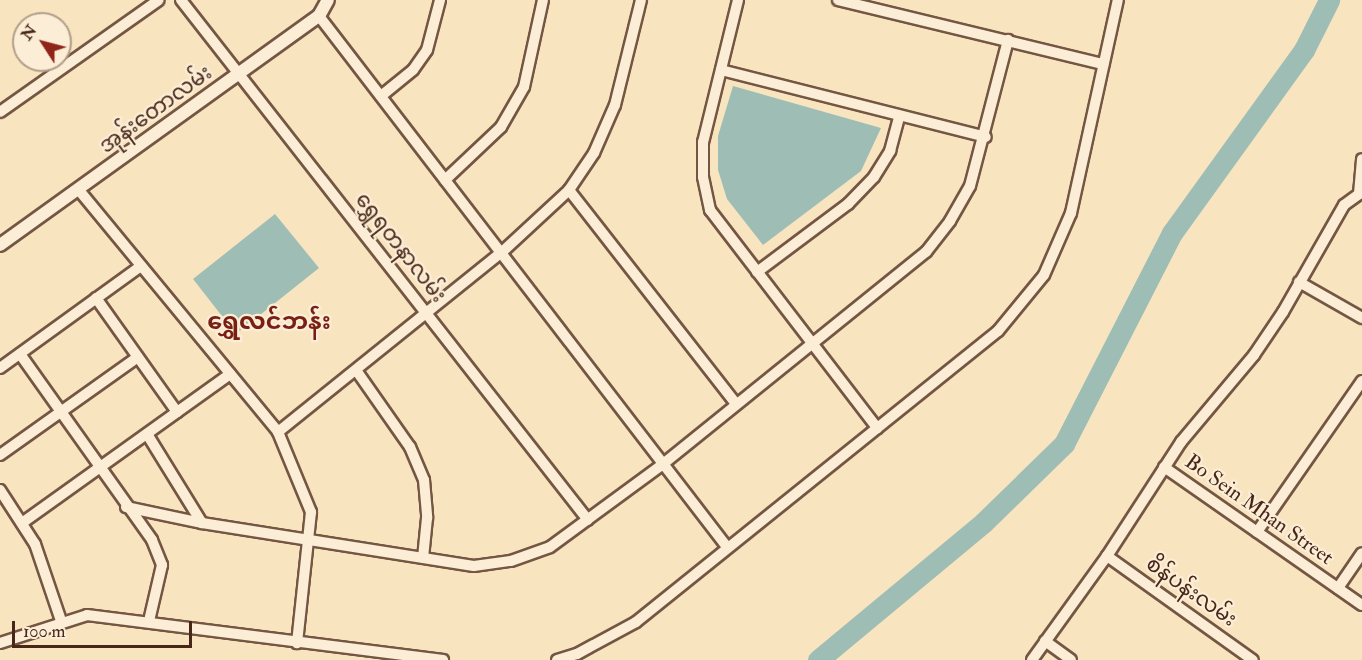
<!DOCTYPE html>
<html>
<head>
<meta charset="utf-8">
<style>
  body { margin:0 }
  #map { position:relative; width:1362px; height:660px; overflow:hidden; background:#f9e4c0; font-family:"IM FELL Double Pica","Noto Sans Myanmar",serif }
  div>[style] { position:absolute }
  .water>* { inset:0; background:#9ebeb5 }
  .river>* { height:21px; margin:-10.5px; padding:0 10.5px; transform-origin:10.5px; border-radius:10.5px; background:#9ebeb5 }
  .roads { filter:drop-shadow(2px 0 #745643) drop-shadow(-2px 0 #745643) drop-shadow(0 2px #745643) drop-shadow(0 -2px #745643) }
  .minor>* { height:10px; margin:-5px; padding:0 5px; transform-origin:5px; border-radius:5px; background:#fbedd6 }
  .tertiary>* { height:12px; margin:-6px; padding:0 6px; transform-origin:6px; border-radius:6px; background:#fbedd6 }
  span { translate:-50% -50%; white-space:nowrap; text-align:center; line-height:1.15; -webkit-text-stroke:4.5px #fbedd6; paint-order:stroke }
  .street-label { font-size:21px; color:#482719 }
  .quarter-label { font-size:24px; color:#7a1f14; font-weight:700 }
  .north { position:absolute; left:12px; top:12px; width:60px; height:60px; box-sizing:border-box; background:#fbedd6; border:2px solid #b39e8a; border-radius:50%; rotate:306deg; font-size:16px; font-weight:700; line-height:24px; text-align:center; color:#482719 }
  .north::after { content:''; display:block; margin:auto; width:21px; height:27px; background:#8f2418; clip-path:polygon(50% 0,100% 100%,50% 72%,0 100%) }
  .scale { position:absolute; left:12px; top:621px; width:180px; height:27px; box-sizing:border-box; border:3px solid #482719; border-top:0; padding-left:8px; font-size:18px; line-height:21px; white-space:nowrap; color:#482719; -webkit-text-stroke:4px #fbedd6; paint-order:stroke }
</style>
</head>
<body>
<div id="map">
  <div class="water">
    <div style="clip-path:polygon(733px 86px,881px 128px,861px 171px,763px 245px,727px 199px,718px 170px,718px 136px)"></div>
    <div style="clip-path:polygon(275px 214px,319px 268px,236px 334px,193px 279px)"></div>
  </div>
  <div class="river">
    <div style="left:818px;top:660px;width:216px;rotate:-39.7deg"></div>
    <div style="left:984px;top:522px;width:112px;rotate:-44.3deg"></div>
    <div style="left:1064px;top:444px;width:237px;rotate:-62.9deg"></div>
    <div style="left:1172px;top:233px;width:226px;rotate:-54.2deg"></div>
    <div style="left:1304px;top:50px;width:56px;rotate:-63.4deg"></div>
  </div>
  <div class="roads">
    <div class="minor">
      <div style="left:181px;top:0;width:660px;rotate:51.95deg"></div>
      <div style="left:738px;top:0;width:146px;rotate:103.8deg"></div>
      <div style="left:703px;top:142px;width:35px;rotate:90deg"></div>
      <div style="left:703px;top:177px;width:34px;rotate:78deg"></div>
      <div style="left:710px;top:210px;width:275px;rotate:52.5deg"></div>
      <div style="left:838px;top:0;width:273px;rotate:13.6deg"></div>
      <div style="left:319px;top:16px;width:670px;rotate:52.46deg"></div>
      <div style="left:721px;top:70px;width:273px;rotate:14.2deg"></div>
      <div style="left:381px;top:96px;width:41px;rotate:-39.1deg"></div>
      <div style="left:413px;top:70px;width:24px;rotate:-55deg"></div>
      <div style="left:427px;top:50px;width:52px;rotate:-75.4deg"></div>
      <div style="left:0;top:112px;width:194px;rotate:-35.2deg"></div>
      <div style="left:445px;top:180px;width:77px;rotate:-43.4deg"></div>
      <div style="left:501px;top:127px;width:46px;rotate:-60.1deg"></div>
      <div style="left:524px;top:87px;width:89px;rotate:-77.7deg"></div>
      <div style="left:78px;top:189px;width:315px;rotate:50.5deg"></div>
      <div style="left:278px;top:432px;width:87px;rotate:67.6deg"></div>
      <div style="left:311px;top:512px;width:132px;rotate:96.1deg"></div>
      <div style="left:569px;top:190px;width:271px;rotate:52deg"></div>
      <div style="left:757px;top:272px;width:114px;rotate:-36.8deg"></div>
      <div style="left:848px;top:204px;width:37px;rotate:-46deg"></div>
      <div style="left:874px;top:177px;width:31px;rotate:-58deg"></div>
      <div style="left:890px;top:151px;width:35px;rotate:-75deg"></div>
      <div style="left:1299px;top:282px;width:73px;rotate:29.7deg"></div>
      <div style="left:96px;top:298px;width:140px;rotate:54.6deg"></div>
      <div style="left:20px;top:354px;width:228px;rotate:54.6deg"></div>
      <div style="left:152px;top:540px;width:27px;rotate:68deg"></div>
      <div style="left:162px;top:565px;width:57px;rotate:103.1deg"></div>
      <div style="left:0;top:368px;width:174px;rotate:-35.9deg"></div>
      <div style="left:356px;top:370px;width:94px;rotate:55deg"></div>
      <div style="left:410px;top:447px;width:36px;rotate:67deg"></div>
      <div style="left:424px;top:480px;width:38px;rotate:85deg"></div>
      <div style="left:427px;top:518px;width:40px;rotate:95.7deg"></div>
      <div style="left:278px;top:432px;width:286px;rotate:-38.8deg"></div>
      <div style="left:501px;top:253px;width:93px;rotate:-42.8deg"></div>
      <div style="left:569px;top:190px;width:45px;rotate:-56deg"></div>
      <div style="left:594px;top:153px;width:52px;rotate:-66.4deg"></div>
      <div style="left:615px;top:105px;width:108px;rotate:-76.1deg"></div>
      <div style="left:147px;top:434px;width:105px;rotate:58.3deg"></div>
      <div style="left:0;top:455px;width:169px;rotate:-35.4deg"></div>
      <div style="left:1164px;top:467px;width:241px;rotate:34.9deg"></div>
      <div style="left:0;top:490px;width:64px;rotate:57.1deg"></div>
      <div style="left:35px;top:544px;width:81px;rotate:71.3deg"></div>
      <div style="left:126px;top:507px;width:78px;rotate:11.9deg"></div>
      <div style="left:202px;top:523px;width:275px;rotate:9deg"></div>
      <div style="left:474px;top:566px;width:37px;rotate:-8deg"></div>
      <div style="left:511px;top:561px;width:41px;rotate:-19.7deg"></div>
      <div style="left:550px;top:547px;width:140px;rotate:-36.3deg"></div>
      <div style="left:663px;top:464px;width:338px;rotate:-38.9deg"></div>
      <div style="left:926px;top:252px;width:39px;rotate:-52deg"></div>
      <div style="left:950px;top:221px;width:40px;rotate:-60.3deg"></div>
      <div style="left:970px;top:186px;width:151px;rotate:-75.4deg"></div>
      <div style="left:22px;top:523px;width:256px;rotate:-35.6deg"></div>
      <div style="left:1257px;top:532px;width:184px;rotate:-55.2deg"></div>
      <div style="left:1107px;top:556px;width:179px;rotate:35.5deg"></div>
      <div style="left:1338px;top:588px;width:42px;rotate:-55.6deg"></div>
      <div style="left:1045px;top:641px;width:32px;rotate:36deg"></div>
      <div style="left:0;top:643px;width:91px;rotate:-17.8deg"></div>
      <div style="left:87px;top:615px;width:359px;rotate:7.2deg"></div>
      <div style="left:557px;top:660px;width:21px;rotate:-17deg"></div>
      <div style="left:577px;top:654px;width:67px;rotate:-28.5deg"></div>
      <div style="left:636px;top:622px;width:464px;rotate:-38.8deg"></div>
      <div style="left:998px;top:331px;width:72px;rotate:-50.6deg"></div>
      <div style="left:1044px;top:275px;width:68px;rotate:-66.5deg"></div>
      <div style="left:1071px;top:213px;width:218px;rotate:-77.6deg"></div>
      <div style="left:1032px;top:660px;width:128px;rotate:-54.2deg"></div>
      <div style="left:1107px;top:556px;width:136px;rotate:-57deg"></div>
      <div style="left:1181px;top:442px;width:114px;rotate:-50deg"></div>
      <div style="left:1254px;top:355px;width:52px;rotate:-56deg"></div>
      <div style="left:1283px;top:312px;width:123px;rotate:-60.3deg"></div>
      <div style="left:1344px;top:205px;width:19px;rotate:-36deg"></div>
      <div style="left:1359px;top:194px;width:35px;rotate:-85deg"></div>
    </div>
    <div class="tertiary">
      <div style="left:0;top:245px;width:393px;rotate:-35.7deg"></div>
      <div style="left:319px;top:16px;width:18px;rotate:-61deg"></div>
    </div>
  </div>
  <div class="street-label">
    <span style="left:156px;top:110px;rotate:-36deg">အုန်းတောလမ်း</span>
    <span style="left:400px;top:248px;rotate:52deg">ရွှေရတနာလမ်း</span>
    <span style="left:1259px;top:510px;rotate:35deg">Bo Sein Mhan Street</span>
    <span style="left:1191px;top:592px;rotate:35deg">စိန်ပန်းလမ်း</span>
  </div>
  <div class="quarter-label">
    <span style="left:269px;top:322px">ရွှေလင်ဘန်း</span>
  </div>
  <div class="north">N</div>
  <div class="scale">100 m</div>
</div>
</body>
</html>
